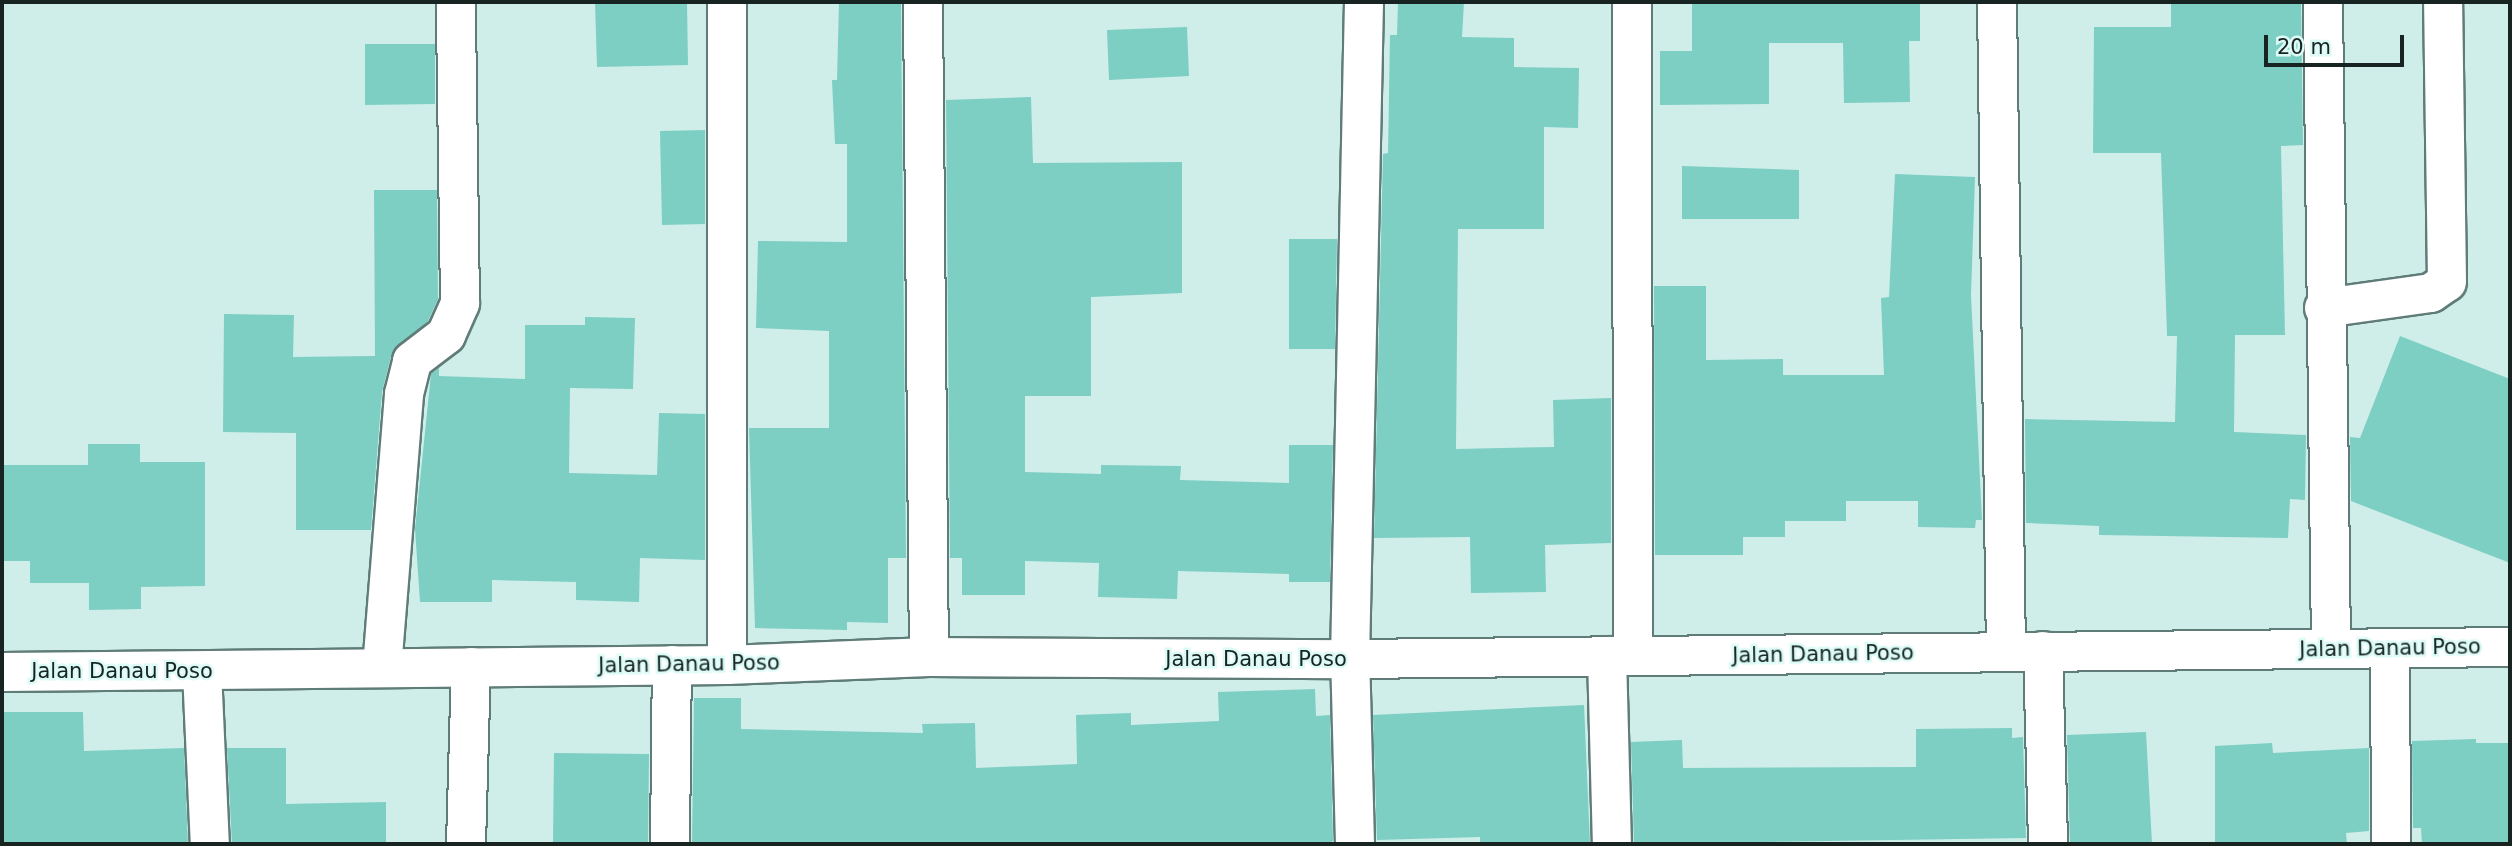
<!DOCTYPE html>
<html>
<head>
<meta charset="utf-8">
<style>
  body { margin:0 }
  #map { position:relative; width:2512px; height:846px; overflow:hidden; background:#cfeee9; font-family:"DejaVu Sans",sans-serif }
  div>[style] { position:absolute }
  .building>* { inset:0; background:#7dcec3 }
  .roads { filter:drop-shadow(2px 0 #607c78) drop-shadow(-2px 0 #607c78) drop-shadow(0 2px #607c78) drop-shadow(0 -2px #607c78) }
  .street>* { height:38px; margin:-19px; padding:0 19px; transform-origin:19px; border-radius:19px; background:#fff }
  .secondary>* { height:38px; margin:-19px; padding:0 19px; transform-origin:19px; border-radius:19px; background:#fff }
  span { translate:-50% -50%; white-space:nowrap; text-align:center; line-height:1.15; -webkit-text-stroke:5px #dcfbf6; paint-order:stroke }
  .street-label { font-size:21px; color:#182422 }
  .frame { position:absolute; inset:0; border:4px solid #182422; pointer-events:none }
  .scale { position:absolute; left:2264px; top:35px; width:140px; height:32px; box-sizing:border-box; border:4px solid #182422; border-top:0; padding-left:9px; font-size:21px; line-height:24px; white-space:nowrap; color:#182422; -webkit-text-stroke:5px #dcfbf6; paint-order:stroke }
</style>
</head>
<body>
<div id="map">
  <div class="building">
    <div style="clip-path:polygon(595px 2px,687px 2px,688px 65px,597px 67px)"></div>
    <div style="clip-path:polygon(839px 2px,901px 2px,906px 558px,888px 558px,888px 623px,847px 622px,847px 630px,755px 628px,749px 428px,829px 428px,829px 331px,756px 328px,758px 241px,847px 242px,847px 144px,835px 144px,832px 80px,837px 80px)"></div>
    <div style="clip-path:polygon(1398px 2px,1464px 2px,1462px 37px,1514px 38px,1514px 67px,1579px 68px,1578px 128px,1544px 127px,1544px 229px,1458px 229px,1456px 449px,1554px 447px,1553px 400px,1611px 398px,1611px 543px,1545px 545px,1546px 592px,1471px 593px,1470px 537px,1374px 538px,1383px 154px,1388px 153px,1390px 35px,1397px 35px)"></div>
    <div style="clip-path:polygon(1692px 2px,1920px 2px,1920px 41px,1909px 41px,1910px 102px,1844px 103px,1843px 43px,1769px 43px,1769px 104px,1660px 105px,1660px 51px,1692px 51px)"></div>
    <div style="clip-path:polygon(2171px 2px,2301px 2px,2303px 145px,2281px 146px,2285px 335px,2235px 335px,2234px 432px,2306px 435px,2305px 500px,2290px 499px,2288px 538px,2099px 535px,2099px 526px,2026px 523px,2025px 419px,2175px 422px,2177px 336px,2167px 336px,2161px 153px,2093px 153px,2094px 27px,2171px 27px)"></div>
    <div style="clip-path:polygon(1187px 27px,1189px 76px,1109px 80px,1107px 30px)"></div>
    <div style="clip-path:polygon(365px 44px,435px 44px,435px 104px,365px 105px)"></div>
    <div style="clip-path:polygon(1031px 97px,1033px 163px,1182px 162px,1182px 293px,1091px 297px,1091px 396px,1025px 396px,1025px 472px,1101px 474px,1101px 465px,1181px 466px,1180px 480px,1289px 483px,1289px 445px,1333px 445px,1330px 582px,1289px 582px,1289px 574px,1178px 571px,1177px 599px,1098px 597px,1099px 563px,1025px 561px,1025px 595px,962px 595px,962px 558px,950px 558px,946px 100px)"></div>
    <div style="clip-path:polygon(705px 130px,705px 224px,662px 225px,660px 131px)"></div>
    <div style="clip-path:polygon(1682px 166px,1799px 170px,1799px 219px,1682px 219px)"></div>
    <div style="clip-path:polygon(1895px 174px,1975px 177px,1971px 295px,1982px 520px,1976px 520px,1975px 528px,1918px 527px,1918px 501px,1846px 501px,1846px 521px,1785px 521px,1785px 537px,1743px 537px,1743px 555px,1655px 555px,1654px 286px,1706px 286px,1706px 360px,1783px 359px,1783px 375px,1884px 375px,1881px 298px,1889px 297px)"></div>
    <div style="clip-path:polygon(374px 190px,437px 190px,438px 299px,428px 321px,391px 356px,382px 392px,371px 530px,296px 530px,296px 433px,223px 432px,224px 314px,294px 315px,293px 357px,375px 356px)"></div>
    <div style="clip-path:polygon(1289px 239px,1337px 239px,1335px 349px,1289px 349px)"></div>
    <div style="clip-path:polygon(585px 317px,635px 318px,633px 389px,570px 388px,569px 473px,657px 475px,659px 413px,705px 414px,705px 560px,640px 558px,639px 602px,576px 600px,576px 582px,492px 580px,492px 602px,420px 602px,415px 529px,431px 374px,439px 368px,439px 376px,525px 379px,525px 325px,585px 325px)"></div>
    <div style="clip-path:polygon(2400px 336px,2510px 379px,2510px 563px,2351px 501px,2350px 437px,2360px 438px)"></div>
    <div style="clip-path:polygon(88px 444px,140px 444px,140px 462px,205px 462px,205px 586px,141px 587px,141px 609px,89px 610px,89px 583px,30px 583px,30px 561px,2px 561px,2px 465px,88px 465px)"></div>
    <div style="clip-path:polygon(1315px 689px,1316px 716px,1330px 715px,1333px 841px,1327px 844px,692px 844px,694px 698px,741px 698px,741px 729px,923px 733px,922px 724px,975px 723px,976px 768px,1077px 764px,1076px 715px,1131px 713px,1131px 725px,1219px 721px,1218px 692px)"></div>
    <div style="clip-path:polygon(1584px 705px,1590px 844px,1480px 844px,1480px 837px,1377px 840px,1373px 715px)"></div>
    <div style="clip-path:polygon(2px 712px,83px 712px,84px 751px,184px 748px,188px 844px,2px 844px)"></div>
    <div style="clip-path:polygon(2012px 728px,2012px 738px,2023px 737px,2026px 838px,1634px 844px,1631px 742px,1682px 740px,1683px 768px,1916px 767px,1916px 729px)"></div>
    <div style="clip-path:polygon(2146px 732px,2152px 844px,2070px 844px,2067px 735px)"></div>
    <div style="clip-path:polygon(2476px 739px,2476px 743px,2510px 743px,2510px 844px,2422px 844px,2421px 828px,2413px 828px,2412px 741px)"></div>
    <div style="clip-path:polygon(2272px 743px,2273px 753px,2369px 748px,2369px 831px,2346px 833px,2347px 844px,2215px 844px,2215px 746px)"></div>
    <div style="clip-path:polygon(227px 748px,286px 748px,286px 804px,386px 802px,386px 844px,232px 844px)"></div>
    <div style="clip-path:polygon(554px 753px,649px 754px,648px 844px,553px 844px)"></div>
  </div>
  <div class="roads">
    <div class="street">
      <div style="left:727px;top:2px;width:663px;rotate:90deg"></div>
      <div style="left:923px;top:2px;width:655px;rotate:89.48deg"></div>
      <div style="left:1632px;top:2px;width:654px;rotate:89.91deg"></div>
      <div style="left:1997px;top:2px;width:650px;rotate:89.21deg"></div>
      <div style="left:2323px;top:2px;width:647px;rotate:89.29deg"></div>
      <div style="left:2324px;top:308px;width:108px;rotate:-8deg"></div>
      <div style="left:2431px;top:293px;width:19px;rotate:-35deg"></div>
      <div style="left:2447px;top:282px;width:280px;rotate:-90.8deg"></div>
      <div style="left:2390px;top:648px;width:196px;rotate:89.7deg"></div>
      <div style="left:2043px;top:651px;width:193px;rotate:88.5deg"></div>
      <div style="left:1607px;top:656px;width:188px;rotate:88.5deg"></div>
      <div style="left:382px;top:668px;width:275px;rotate:-85.4deg"></div>
      <div style="left:404px;top:394px;width:34px;rotate:-76deg"></div>
      <div style="left:412px;top:361px;width:43px;rotate:-37.4deg"></div>
      <div style="left:446px;top:335px;width:35px;rotate:-66deg"></div>
      <div style="left:460px;top:303px;width:301px;rotate:-90.8deg"></div>
      <div style="left:202px;top:671px;width:173px;rotate:87.4deg"></div>
      <div style="left:466px;top:844px;width:177px;rotate:-88.4deg"></div>
      <div style="left:670px;top:844px;width:179px;rotate:-89.4deg"></div>
      <div style="left:1355px;top:844px;width:185px;rotate:-91.5deg"></div>
      <div style="left:1350px;top:659px;width:657px;rotate:-88.78deg"></div>
    </div>
    <div class="secondary">
      <div style="left:2px;top:672px;width:725px;rotate:-0.55deg"></div>
      <div style="left:727px;top:665px;width:202px;rotate:-2.3deg"></div>
      <div style="left:929px;top:657px;width:421px;rotate:0.3deg"></div>
      <div style="left:1350px;top:659px;width:1160px;rotate:-0.59deg"></div>
    </div>
  </div>
  <div class="street-label">
    <span style="left:2390px;top:648px;rotate:-1deg">Jalan Danau Poso</span>
    <span style="left:1823px;top:654px;rotate:-1deg">Jalan Danau Poso</span>
    <span style="left:1256px;top:659px">Jalan Danau Poso</span>
    <span style="left:689px;top:664px;rotate:-1deg">Jalan Danau Poso</span>
    <span style="left:122px;top:671px">Jalan Danau Poso</span>
  </div>
  <div class="frame"></div>
  <div class="scale">20 m</div>
</div>
</body>
</html>
